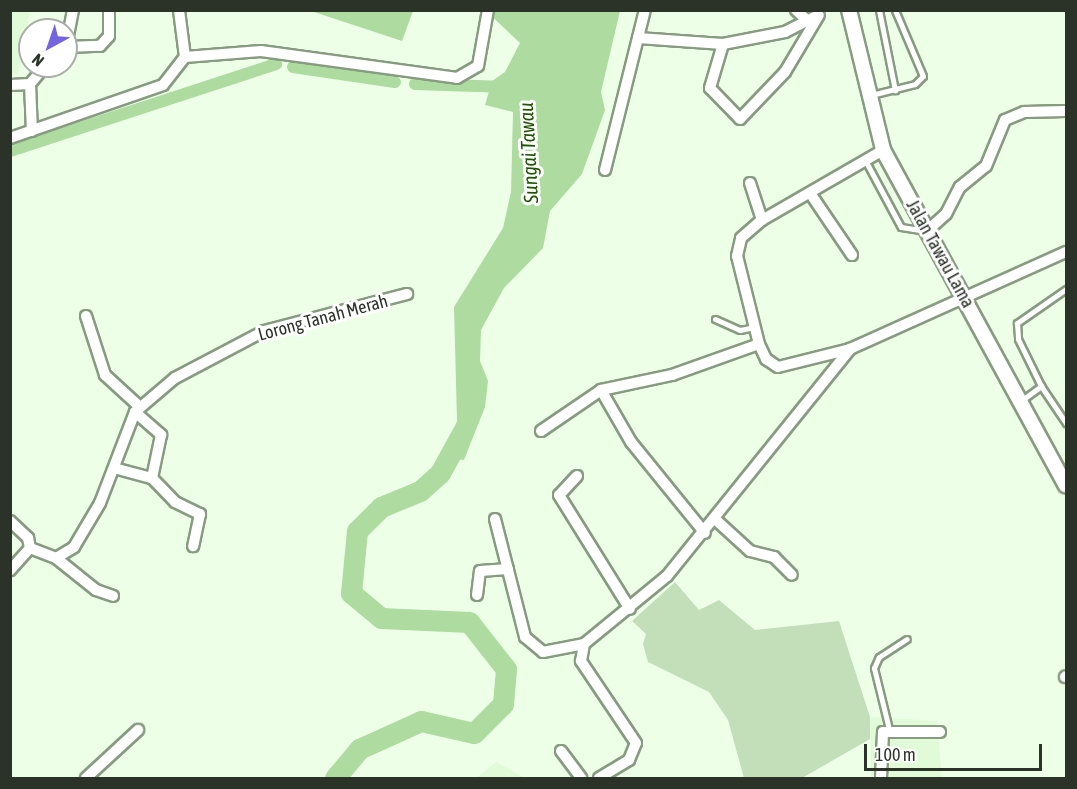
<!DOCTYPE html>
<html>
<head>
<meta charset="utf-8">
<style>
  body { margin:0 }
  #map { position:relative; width:1077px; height:789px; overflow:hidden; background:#eeffe8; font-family:"Asap Condensed",sans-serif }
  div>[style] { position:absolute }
  .built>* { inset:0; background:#e1fbd9 }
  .green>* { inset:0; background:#c3dfb9 }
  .water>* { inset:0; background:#aedb9f }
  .canal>* { height:12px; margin:-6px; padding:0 6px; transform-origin:6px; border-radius:6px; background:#aedb9f }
  .river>* { height:21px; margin:-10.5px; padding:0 10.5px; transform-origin:10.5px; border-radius:10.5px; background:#aedb9f }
  .roads { filter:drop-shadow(2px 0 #879b81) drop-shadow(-2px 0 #879b81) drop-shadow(0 2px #879b81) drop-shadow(0 -2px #879b81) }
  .service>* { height:5px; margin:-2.5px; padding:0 2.5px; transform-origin:2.5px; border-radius:2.5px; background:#fff }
  .minor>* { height:10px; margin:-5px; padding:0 5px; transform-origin:5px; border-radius:5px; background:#fff }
  .tertiary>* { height:14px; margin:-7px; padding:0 7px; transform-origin:7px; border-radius:7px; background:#fff }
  span { translate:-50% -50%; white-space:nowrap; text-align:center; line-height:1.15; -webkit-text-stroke:6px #fff; paint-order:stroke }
  .street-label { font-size:18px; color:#2b3329 }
  .water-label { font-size:20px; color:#1d5500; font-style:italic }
  .frame { position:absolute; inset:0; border:12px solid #2b3329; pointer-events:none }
  .north { position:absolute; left:18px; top:18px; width:60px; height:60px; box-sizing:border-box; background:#fff; border:2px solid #aaada9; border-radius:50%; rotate:220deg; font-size:16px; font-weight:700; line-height:24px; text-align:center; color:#2b3329 }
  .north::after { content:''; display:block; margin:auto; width:21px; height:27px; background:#7465df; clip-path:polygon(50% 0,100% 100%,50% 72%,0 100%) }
  .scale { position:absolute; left:864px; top:744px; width:178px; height:27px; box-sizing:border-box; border:3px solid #2b3329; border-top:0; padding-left:8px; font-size:18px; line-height:21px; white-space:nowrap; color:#2b3329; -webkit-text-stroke:4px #fff; paint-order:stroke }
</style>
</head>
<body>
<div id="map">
  <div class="built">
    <div style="clip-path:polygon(11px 10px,30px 11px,18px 74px,11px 75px)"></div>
    <div style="clip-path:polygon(870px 717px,937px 721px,942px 778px,871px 778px)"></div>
    <div style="clip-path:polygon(496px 762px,525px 778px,526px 778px,476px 778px)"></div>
  </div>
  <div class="green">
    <div style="clip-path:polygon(675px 582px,699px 610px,719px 600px,755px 630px,839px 621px,870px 717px,870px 739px,802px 778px,744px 778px,728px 720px,709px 692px,648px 662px,643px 644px,646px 634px,632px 621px)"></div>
  </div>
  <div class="water">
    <div style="clip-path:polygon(311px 11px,413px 11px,402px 41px)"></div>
    <div style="clip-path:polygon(486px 11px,620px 11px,601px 92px,605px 110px,582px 174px,550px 211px,543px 248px,504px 288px,481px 330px,480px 361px,488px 381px,485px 407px,464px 460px,442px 457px,457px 421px,454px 307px,503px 228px,511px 192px,513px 112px,485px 105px,492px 81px,505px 72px,520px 43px)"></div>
  </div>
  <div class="canal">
    <div style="left:293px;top:67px;width:103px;rotate:8.4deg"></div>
    <div style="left:415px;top:84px;width:91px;rotate:1.9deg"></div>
    <div style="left:10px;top:151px;width:280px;rotate:-18.1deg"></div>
  </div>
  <div class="river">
    <div style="left:335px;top:778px;width:38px;rotate:-50deg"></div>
    <div style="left:359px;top:749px;width:68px;rotate:-24.3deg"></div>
    <div style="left:421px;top:721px;width:54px;rotate:12.8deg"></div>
    <div style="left:474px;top:733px;width:41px;rotate:-45deg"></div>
    <div style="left:503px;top:704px;width:35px;rotate:-85deg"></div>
    <div style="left:506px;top:669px;width:60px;rotate:-128.2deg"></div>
    <div style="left:469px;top:622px;width:88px;rotate:-177.4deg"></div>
    <div style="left:381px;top:618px;width:39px;rotate:-140deg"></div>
    <div style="left:351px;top:593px;width:62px;rotate:-84.5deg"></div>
    <div style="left:357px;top:531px;width:34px;rotate:-45deg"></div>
    <div style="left:381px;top:507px;width:42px;rotate:-22.3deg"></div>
    <div style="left:420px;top:491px;width:27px;rotate:-42deg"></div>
    <div style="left:440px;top:473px;width:46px;rotate:-61.2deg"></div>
  </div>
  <div class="roads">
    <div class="service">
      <div style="left:879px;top:10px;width:82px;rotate:78.7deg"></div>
      <div style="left:871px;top:95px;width:45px;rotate:-14deg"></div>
      <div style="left:915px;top:84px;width:11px;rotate:-45deg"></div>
      <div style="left:923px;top:76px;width:72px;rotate:-113deg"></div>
      <div style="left:865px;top:160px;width:76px;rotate:61.8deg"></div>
      <div style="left:901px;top:227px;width:24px;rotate:9deg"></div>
      <div style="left:1066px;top:289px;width:60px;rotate:145.2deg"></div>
      <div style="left:1017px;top:323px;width:16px;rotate:86deg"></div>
      <div style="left:1018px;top:339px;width:52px;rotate:63.9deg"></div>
      <div style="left:1041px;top:386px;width:45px;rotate:56deg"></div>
      <div style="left:715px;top:319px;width:27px;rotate:24deg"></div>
      <div style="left:740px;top:330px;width:14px;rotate:-12deg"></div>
      <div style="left:1022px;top:400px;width:24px;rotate:-36deg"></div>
      <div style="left:889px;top:729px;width:63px;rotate:-103.8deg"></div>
      <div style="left:874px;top:668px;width:12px;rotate:-66deg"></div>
      <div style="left:879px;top:657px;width:33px;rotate:-33deg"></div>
    </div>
    <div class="minor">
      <div style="left:796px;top:10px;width:16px;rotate:43deg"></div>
      <div style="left:638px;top:38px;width:85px;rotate:4deg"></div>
      <div style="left:723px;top:44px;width:63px;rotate:-11deg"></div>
      <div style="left:785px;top:32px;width:36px;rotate:-27deg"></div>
      <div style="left:723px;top:44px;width:46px;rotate:106.5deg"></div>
      <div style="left:710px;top:88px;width:43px;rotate:45.9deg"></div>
      <div style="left:740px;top:119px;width:65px;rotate:-46.2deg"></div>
      <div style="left:785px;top:72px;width:66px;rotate:-59.2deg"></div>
      <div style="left:66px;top:46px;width:37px;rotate:-79deg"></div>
      <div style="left:66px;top:47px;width:34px;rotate:-2deg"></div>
      <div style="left:100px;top:46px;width:13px;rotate:-48deg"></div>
      <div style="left:109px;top:36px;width:26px;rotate:-90deg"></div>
      <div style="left:185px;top:57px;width:76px;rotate:-4.5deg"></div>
      <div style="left:261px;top:51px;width:198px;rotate:7.8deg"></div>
      <div style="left:457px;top:78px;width:24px;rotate:-30deg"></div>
      <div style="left:478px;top:66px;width:57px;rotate:-79.9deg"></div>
      <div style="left:30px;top:84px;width:23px;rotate:-50deg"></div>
      <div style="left:10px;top:85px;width:20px;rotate:-3deg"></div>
      <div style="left:30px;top:84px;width:47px;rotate:87.6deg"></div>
      <div style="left:10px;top:138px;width:162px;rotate:-19.1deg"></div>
      <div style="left:163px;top:85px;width:36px;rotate:-52deg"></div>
      <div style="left:185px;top:57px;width:47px;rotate:-97.3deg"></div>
      <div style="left:605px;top:170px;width:165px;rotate:-76deg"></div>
      <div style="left:750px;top:183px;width:39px;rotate:72deg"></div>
      <div style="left:810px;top:193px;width:75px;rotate:55.9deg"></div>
      <div style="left:927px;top:231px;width:25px;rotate:-42deg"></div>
      <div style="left:946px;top:214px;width:30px;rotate:-63deg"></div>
      <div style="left:960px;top:187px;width:33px;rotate:-39deg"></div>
      <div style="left:986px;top:166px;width:50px;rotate:-67.6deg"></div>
      <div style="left:1005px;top:120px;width:21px;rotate:-23deg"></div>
      <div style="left:1024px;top:112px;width:42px;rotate:-1.4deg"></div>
      <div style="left:86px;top:316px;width:62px;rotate:72.1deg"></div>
      <div style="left:105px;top:375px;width:47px;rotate:42.4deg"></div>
      <div style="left:759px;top:344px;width:91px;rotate:-104deg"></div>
      <div style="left:737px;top:256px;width:18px;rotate:-77deg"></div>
      <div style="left:741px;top:238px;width:28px;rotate:-41deg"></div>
      <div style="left:762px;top:220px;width:140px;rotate:-30deg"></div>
      <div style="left:601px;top:390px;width:60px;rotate:60deg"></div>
      <div style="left:631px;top:442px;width:117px;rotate:50.9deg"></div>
      <div style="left:135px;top:412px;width:35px;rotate:41deg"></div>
      <div style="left:161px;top:435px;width:44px;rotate:101.8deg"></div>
      <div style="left:541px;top:431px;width:73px;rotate:-34.3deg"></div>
      <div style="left:601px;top:390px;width:73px;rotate:-11.9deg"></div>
      <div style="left:672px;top:375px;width:92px;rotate:-19.6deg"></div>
      <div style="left:759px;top:344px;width:17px;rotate:65deg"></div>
      <div style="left:766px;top:359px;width:14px;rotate:34deg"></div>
      <div style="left:778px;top:367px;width:74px;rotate:-14deg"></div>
      <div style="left:114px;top:468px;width:39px;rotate:15deg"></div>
      <div style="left:152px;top:478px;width:33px;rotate:46deg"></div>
      <div style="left:175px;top:502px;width:28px;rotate:26deg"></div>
      <div style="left:200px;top:514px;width:33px;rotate:102deg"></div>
      <div style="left:577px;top:476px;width:26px;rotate:133deg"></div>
      <div style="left:559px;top:495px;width:134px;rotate:58.1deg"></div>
      <div style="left:495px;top:519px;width:122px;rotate:75.7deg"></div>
      <div style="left:525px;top:637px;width:23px;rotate:40deg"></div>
      <div style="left:543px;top:652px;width:42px;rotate:-11deg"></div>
      <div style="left:716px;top:520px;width:46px;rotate:42.4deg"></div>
      <div style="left:750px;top:551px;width:25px;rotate:14deg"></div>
      <div style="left:774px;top:557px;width:25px;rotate:45deg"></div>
      <div style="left:10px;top:521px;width:25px;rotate:43deg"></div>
      <div style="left:28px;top:538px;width:10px;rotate:79deg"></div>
      <div style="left:30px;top:548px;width:30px;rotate:132deg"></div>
      <div style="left:30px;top:548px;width:28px;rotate:21deg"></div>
      <div style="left:56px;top:558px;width:21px;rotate:-31deg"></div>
      <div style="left:74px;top:547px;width:51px;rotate:-59.4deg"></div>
      <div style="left:100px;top:503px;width:97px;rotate:-69deg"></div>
      <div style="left:135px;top:412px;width:52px;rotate:-40.4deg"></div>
      <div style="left:175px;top:378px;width:101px;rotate:-27.8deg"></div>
      <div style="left:264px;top:331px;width:148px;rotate:-14.5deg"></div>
      <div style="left:56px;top:558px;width:51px;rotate:38.7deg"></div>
      <div style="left:96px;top:590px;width:18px;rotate:19deg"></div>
      <div style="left:477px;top:595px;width:24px;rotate:-83deg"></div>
      <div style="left:480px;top:571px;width:28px;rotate:-4deg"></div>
      <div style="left:1065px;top:677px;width:1px;rotate:-45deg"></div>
      <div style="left:561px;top:751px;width:34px;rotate:53deg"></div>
      <div style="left:86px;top:778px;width:71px;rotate:-42.7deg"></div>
      <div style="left:599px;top:778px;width:35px;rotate:-31deg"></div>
      <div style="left:629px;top:760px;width:18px;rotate:-68deg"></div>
      <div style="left:636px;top:743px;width:99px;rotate:-123.9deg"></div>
      <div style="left:581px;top:661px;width:17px;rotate:-80deg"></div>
      <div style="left:584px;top:644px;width:107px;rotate:-39.3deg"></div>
      <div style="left:667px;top:576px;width:292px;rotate:-51.1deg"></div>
      <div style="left:850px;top:349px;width:237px;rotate:-24.2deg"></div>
      <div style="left:881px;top:778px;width:46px;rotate:-87.5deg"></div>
      <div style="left:883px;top:732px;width:57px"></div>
    </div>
    <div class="tertiary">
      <div style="left:849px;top:10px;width:144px;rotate:76.3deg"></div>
      <div style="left:883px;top:150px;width:382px;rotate:61.4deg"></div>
    </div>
  </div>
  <div class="street-label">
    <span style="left:940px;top:254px;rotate:61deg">Jalan Tawau Lama</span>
    <span style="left:323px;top:318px;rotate:-15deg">Lorong Tanah Merah</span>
  </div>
  <div class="water-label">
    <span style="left:528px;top:153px;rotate:-93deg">Sungai Tawau</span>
  </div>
  <div class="frame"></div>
  <div class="north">N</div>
  <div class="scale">100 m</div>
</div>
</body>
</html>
